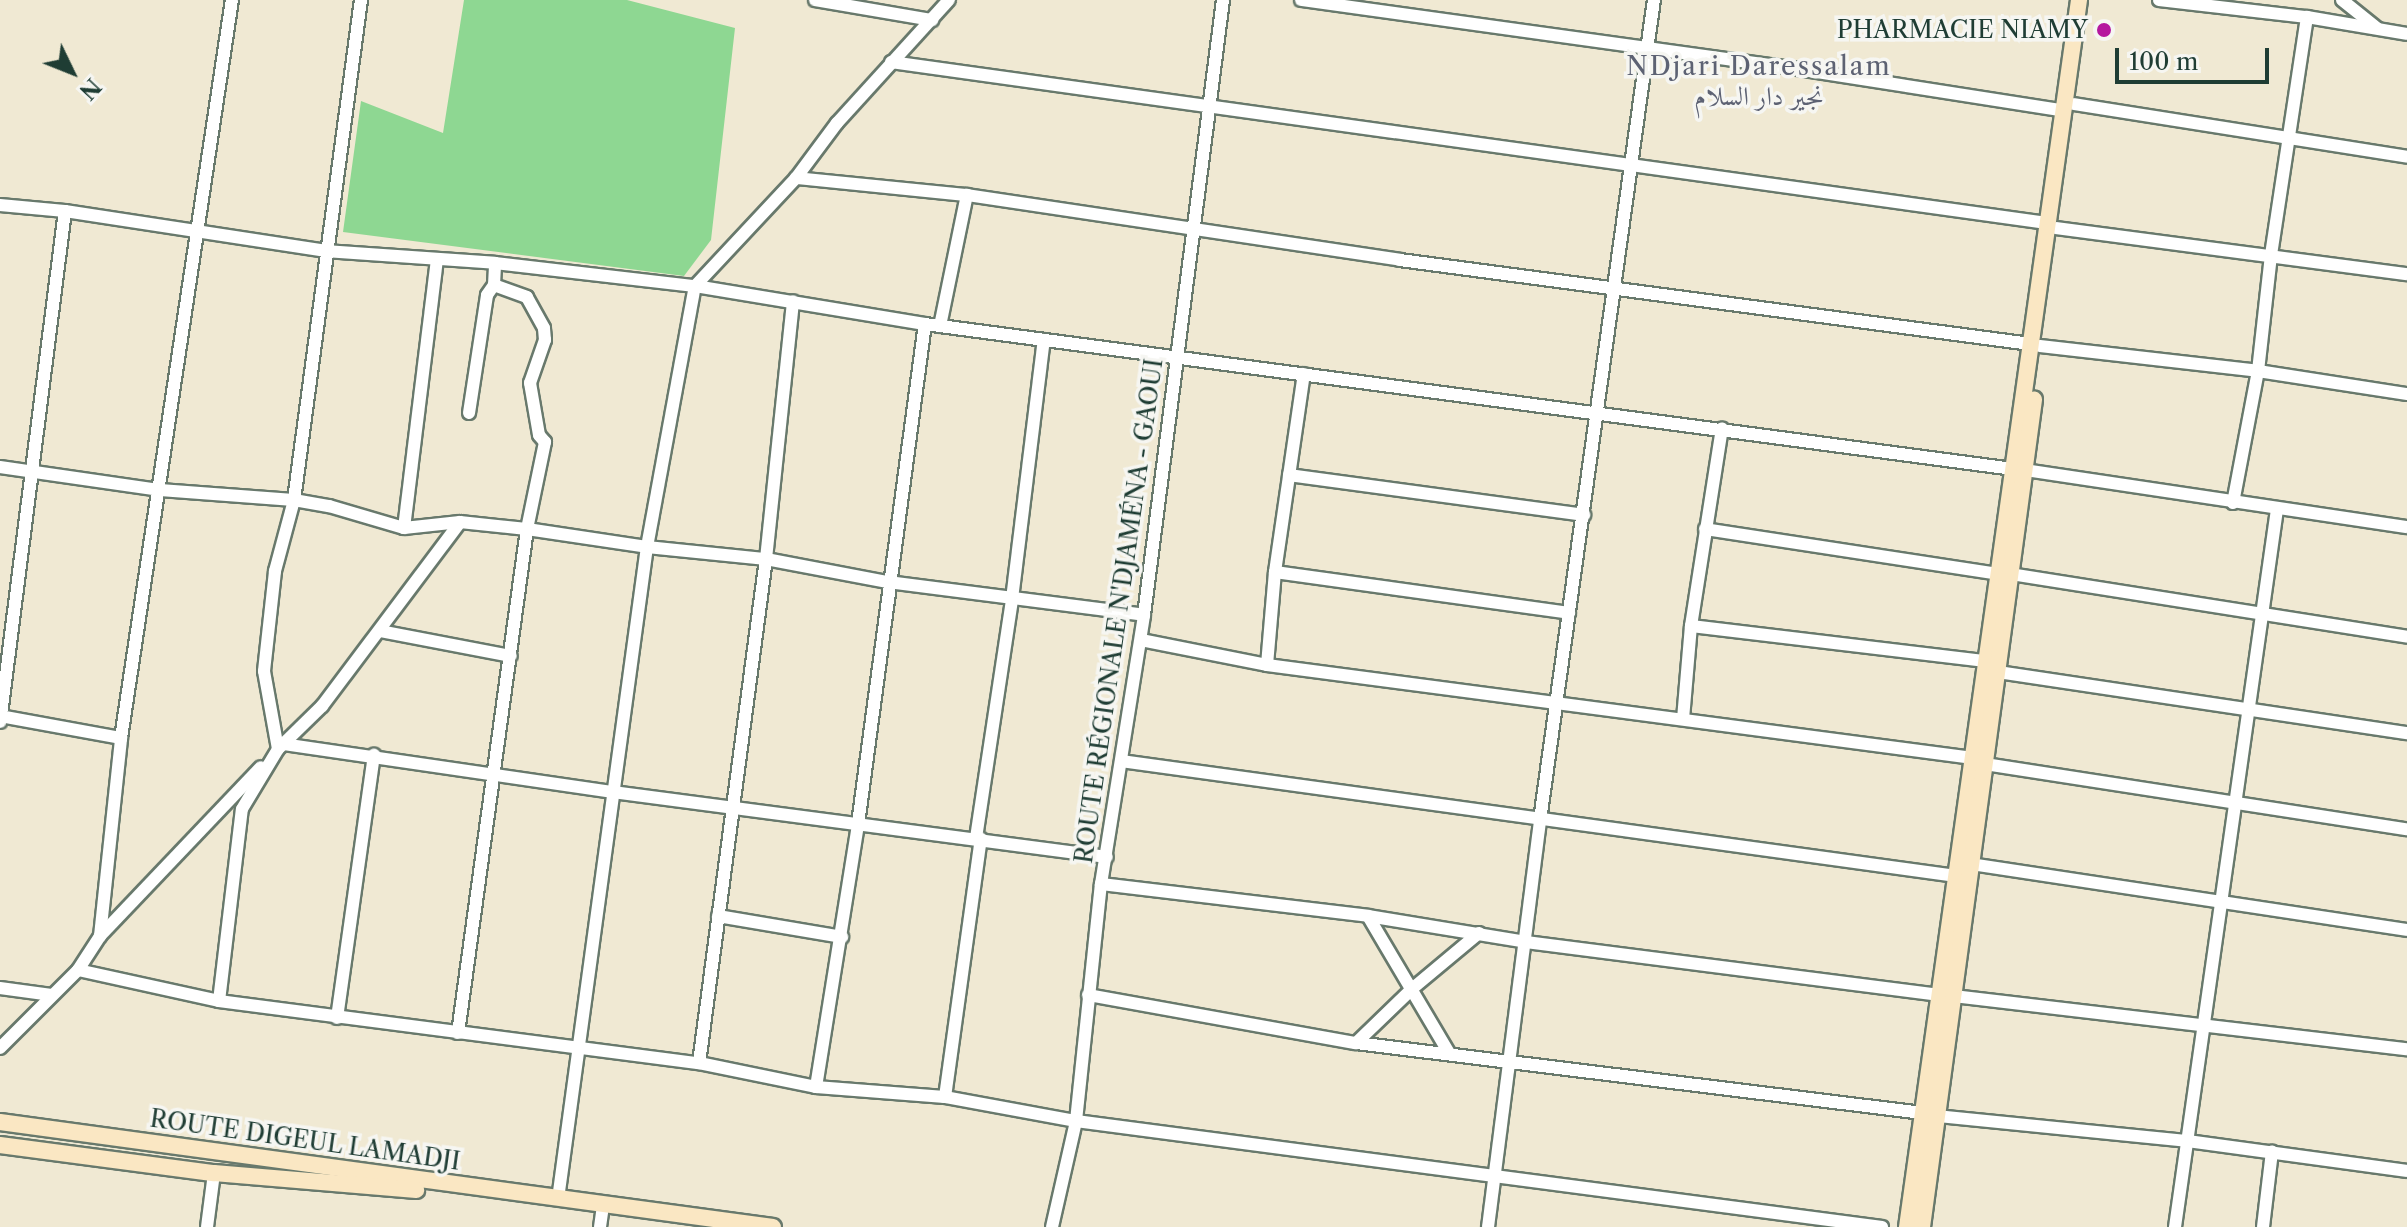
<!DOCTYPE html>
<html>
<head>
<meta charset="utf-8">
<style>
  body { margin:0 }
  #map { position:relative; width:2407px; height:1227px; overflow:hidden; background:#f0e9d3; font-family:"Libre Caslon Text",Amiri,serif }
  div>[style] { position:absolute }
  .green>* { inset:0; background:#8ed792 }
  .roads { filter:drop-shadow(2px 0 #68796c) drop-shadow(-2px 0 #68796c) drop-shadow(0 2px #68796c) drop-shadow(0 -2px #68796c) }
  .street>* { height:12px; margin:-6px; padding:0 6px; transform-origin:6px; border-radius:6px; background:#fff }
  .secondary>* { height:16px; margin:-8px; padding:0 8px; transform-origin:8px; border-radius:8px; background:#fae7c3 }
  .dots>* { width:22px; height:22px; translate:-50% -50%; box-sizing:border-box; border:4px solid #f6f6f2; border-radius:50% }
  span { translate:-50% -50%; white-space:nowrap; text-align:center; line-height:1.15; -webkit-text-stroke:7px #f6f6f2; paint-order:stroke }
  .poi-label { font-size:24px; color:#1f3d34 }
  .right { translate:-100% -50%; text-align:right }
  .street-label { font-size:24px; color:#1f3d34 }
  .neighbourhood-label { font-size:26px; color:#5d6273; letter-spacing:2px }
  .north { position:absolute; left:32px; top:32px; width:80px; height:80px; -webkit-text-stroke:6px #f6f6f2; paint-order:stroke; rotate:133deg; font-size:22px; font-weight:700; line-height:32px; text-align:center; color:#1f3d34 }
  .north::after { content:''; display:block; margin:auto; width:28px; height:36px; background:#1f3d34; clip-path:polygon(50% 0,100% 100%,50% 72%,0 100%) }
  .scale { position:absolute; left:2115px; top:48px; width:154px; height:36px; box-sizing:border-box; border:4px solid #1f3d34; border-top:0; padding-left:10px; font-size:24px; line-height:28px; white-space:nowrap; color:#1f3d34; -webkit-text-stroke:6px #f6f6f2; paint-order:stroke }
</style>
</head>
<body>
<div id="map">
  <div class="green">
    <div style="clip-path:polygon(464px 0,627px 0,735px 28px,711px 240px,684px 276px,343px 232px,361px 101px,443px 133px)"></div>
  </div>
  <div class="roads">
    <div class="street">
      <div style="left:815px;top:0;width:119px;rotate:9.7deg"></div>
      <div style="left:1301px;top:0;width:489px;rotate:7.9deg"></div>
      <div style="left:1785px;top:67px;width:283px;rotate:8.9deg"></div>
      <div style="left:2159px;top:0;width:149px;rotate:6.6deg"></div>
      <div style="left:2307px;top:17px;width:101px;rotate:9.6deg"></div>
      <div style="left:2342px;top:0;width:45px;rotate:38.7deg"></div>
      <div style="left:891px;top:62px;width:1167px;rotate:7.93deg"></div>
      <div style="left:2074px;top:104px;width:337px;rotate:9deg"></div>
      <div style="left:796px;top:178px;width:172px;rotate:5.7deg"></div>
      <div style="left:967px;top:195px;width:438px;rotate:8.5deg"></div>
      <div style="left:1400px;top:260px;width:636px;rotate:7.59deg"></div>
      <div style="left:0;top:205px;width:65px;rotate:5.3deg"></div>
      <div style="left:65px;top:211px;width:263px;rotate:8.7deg"></div>
      <div style="left:325px;top:251px;width:170px;rotate:4deg"></div>
      <div style="left:495px;top:263px;width:201px;rotate:6.6deg"></div>
      <div style="left:695px;top:286px;width:233px;rotate:9.4deg"></div>
      <div style="left:925px;top:324px;width:1098px;rotate:7.59deg"></div>
      <div style="left:2056px;top:228px;width:354px;rotate:7.5deg"></div>
      <div style="left:940px;top:326px;width:134px;rotate:-78.4deg"></div>
      <div style="left:2040px;top:346px;width:219px;rotate:6.5deg"></div>
      <div style="left:2258px;top:371px;width:151px;rotate:8.8deg"></div>
      <div style="left:469px;top:413px;width:119px;rotate:-81.3deg"></div>
      <div style="left:487px;top:295px;width:12px;rotate:-55deg"></div>
      <div style="left:494px;top:285px;width:22px;rotate:-87deg"></div>
      <div style="left:0;top:467px;width:162px;rotate:8.2deg"></div>
      <div style="left:160px;top:490px;width:134px;rotate:4.3deg"></div>
      <div style="left:294px;top:500px;width:36px;rotate:10deg"></div>
      <div style="left:329px;top:506px;width:78px;rotate:16.3deg"></div>
      <div style="left:404px;top:528px;width:56px;rotate:-6.1deg"></div>
      <div style="left:460px;top:522px;width:67px;rotate:6deg"></div>
      <div style="left:527px;top:529px;width:121px;rotate:8.5deg"></div>
      <div style="left:647px;top:547px;width:120px;rotate:5.8deg"></div>
      <div style="left:766px;top:559px;width:124px;rotate:10.7deg"></div>
      <div style="left:888px;top:582px;width:258px;rotate:7.3deg"></div>
      <div style="left:2025px;top:470px;width:386px;rotate:8.5deg"></div>
      <div style="left:1289px;top:475px;width:298px;rotate:7.7deg"></div>
      <div style="left:2233px;top:503px;width:134px;rotate:-79.3deg"></div>
      <div style="left:2258px;top:371px;width:117px;rotate:-83.6deg"></div>
      <div style="left:2271px;top:255px;width:241px;rotate:-81.4deg"></div>
      <div style="left:404px;top:528px;width:270px;rotate:-83deg"></div>
      <div style="left:1705px;top:529px;width:297px;rotate:8.7deg"></div>
      <div style="left:1275px;top:572px;width:297px;rotate:7.9deg"></div>
      <div style="left:2011px;top:574px;width:401px;rotate:9deg"></div>
      <div style="left:1691px;top:626px;width:297px;rotate:6.8deg"></div>
      <div style="left:380px;top:631px;width:133px;rotate:10.8deg"></div>
      <div style="left:1141px;top:640px;width:128px;rotate:11.2deg"></div>
      <div style="left:1267px;top:665px;width:93px;rotate:-85.1deg"></div>
      <div style="left:1275px;top:572px;width:200px;rotate:-81.7deg"></div>
      <div style="left:1267px;top:665px;width:712px;rotate:7.5deg"></div>
      <div style="left:1998px;top:672px;width:414px;rotate:8.5deg"></div>
      <div style="left:0;top:716px;width:123px;rotate:10.3deg"></div>
      <div style="left:1683px;top:719px;width:93px;rotate:-85.1deg"></div>
      <div style="left:1691px;top:626px;width:200px;rotate:-81.1deg"></div>
      <div style="left:0;top:722px;width:515px;rotate:-82.75deg"></div>
      <div style="left:283px;top:744px;width:333px;rotate:8.3deg"></div>
      <div style="left:613px;top:792px;width:498px;rotate:7.5deg"></div>
      <div style="left:279px;top:748px;width:60px;rotate:-44.3deg"></div>
      <div style="left:322px;top:706px;width:230px;rotate:-53.1deg"></div>
      <div style="left:1121px;top:761px;width:843px;rotate:7.84deg"></div>
      <div style="left:1985px;top:764px;width:427px;rotate:8.8deg"></div>
      <div style="left:976px;top:838px;width:242px;rotate:-81.4deg"></div>
      <div style="left:1012px;top:599px;width:261px;rotate:-83deg"></div>
      <div style="left:1971px;top:864px;width:441px;rotate:8.6deg"></div>
      <div style="left:1101px;top:884px;width:269px;rotate:6.8deg"></div>
      <div style="left:1368px;top:916px;width:160px;rotate:9.3deg"></div>
      <div style="left:1526px;top:942px;width:417px;rotate:7.3deg"></div>
      <div style="left:718px;top:916px;width:126px;rotate:9.6deg"></div>
      <div style="left:1368px;top:916px;width:159px;rotate:59.4deg"></div>
      <div style="left:100px;top:936px;width:199px;rotate:-83.9deg"></div>
      <div style="left:121px;top:738px;width:746px;rotate:-81.45deg"></div>
      <div style="left:78px;top:970px;width:144px;rotate:12.4deg"></div>
      <div style="left:219px;top:1001px;width:484px;rotate:7.4deg"></div>
      <div style="left:699px;top:1063px;width:119px;rotate:11.6deg"></div>
      <div style="left:816px;top:1087px;width:129px;rotate:4.4deg"></div>
      <div style="left:945px;top:1097px;width:133px;rotate:10.4deg"></div>
      <div style="left:1076px;top:1121px;width:813px;rotate:7.49deg"></div>
      <div style="left:0;top:988px;width:52px;rotate:7.7deg"></div>
      <div style="left:1088px;top:995px;width:272px;rotate:10.2deg"></div>
      <div style="left:1356px;top:1043px;width:571px;rotate:7.04deg"></div>
      <div style="left:1953px;top:996px;width:457px;rotate:6.7deg"></div>
      <div style="left:219px;top:1001px;width:193px;rotate:-83.2deg"></div>
      <div style="left:242px;top:809px;width:70px;rotate:-59deg"></div>
      <div style="left:278px;top:749px;width:79px;rotate:-100.2deg"></div>
      <div style="left:264px;top:671px;width:101px;rotate:-83.7deg"></div>
      <div style="left:275px;top:571px;width:73px;rotate:-75deg"></div>
      <div style="left:294px;top:500px;width:504px;rotate:-82.37deg"></div>
      <div style="left:337px;top:1018px;width:266px;rotate:-82deg"></div>
      <div style="left:458px;top:1033px;width:509px;rotate:-82.2deg"></div>
      <div style="left:527px;top:529px;width:89px;rotate:-78.3deg"></div>
      <div style="left:545px;top:442px;width:9px;rotate:-131deg"></div>
      <div style="left:539px;top:435px;width:53px;rotate:-99.8deg"></div>
      <div style="left:530px;top:383px;width:46px;rotate:-70.8deg"></div>
      <div style="left:545px;top:340px;width:12px;rotate:-95deg"></div>
      <div style="left:544px;top:328px;width:35px;rotate:-119deg"></div>
      <div style="left:527px;top:297px;width:35px;rotate:-160deg"></div>
      <div style="left:1356px;top:1043px;width:79px;rotate:-44deg"></div>
      <div style="left:1413px;top:988px;width:86px;rotate:-39.8deg"></div>
      <div style="left:0;top:1048px;width:110px;rotate:-45deg"></div>
      <div style="left:78px;top:970px;width:40px;rotate:-57.1deg"></div>
      <div style="left:100px;top:936px;width:233px;rotate:-46.4deg"></div>
      <div style="left:699px;top:1063px;width:508px;rotate:-82.43deg"></div>
      <div style="left:766px;top:559px;width:259px;rotate:-84deg"></div>
      <div style="left:816px;top:1087px;width:266px;rotate:-80.9deg"></div>
      <div style="left:858px;top:824px;width:504px;rotate:-82.37deg"></div>
      <div style="left:945px;top:1097px;width:261px;rotate:-82.1deg"></div>
      <div style="left:1937px;top:1116px;width:252px;rotate:5.7deg"></div>
      <div style="left:2188px;top:1141px;width:221px;rotate:7.8deg"></div>
      <div style="left:558px;top:1199px;width:658px;rotate:-82.23deg"></div>
      <div style="left:647px;top:547px;width:265px;rotate:-79.6deg"></div>
      <div style="left:695px;top:286px;width:148px;rotate:-46.9deg"></div>
      <div style="left:796px;top:178px;width:69px;rotate:-53.3deg"></div>
      <div style="left:837px;top:123px;width:166px;rotate:-47.7deg"></div>
      <div style="left:207px;top:1227px;width:54px;rotate:-82.6deg"></div>
      <div style="left:600px;top:1227px;width:21px;rotate:-82deg"></div>
      <div style="left:1052px;top:1227px;width:109px;rotate:-77.2deg"></div>
      <div style="left:1076px;top:1121px;width:238px;rotate:-84deg"></div>
      <div style="left:1101px;top:884px;width:272px;rotate:-80.9deg"></div>
      <div style="left:1144px;top:615px;width:620px;rotate:-82.68deg"></div>
      <div style="left:1488px;top:1227px;width:410px;rotate:-82.7deg"></div>
      <div style="left:1540px;top:820px;width:828px;rotate:-82.09deg"></div>
      <div style="left:2175px;top:1227px;width:725px;rotate:-81.91deg"></div>
      <div style="left:2263px;top:1227px;width:76px;rotate:-83.2deg"></div>
    </div>
    <div class="secondary">
      <div style="left:0;top:1122px;width:780px;rotate:7.74deg"></div>
      <div style="left:0;top:1145px;width:216px;rotate:7.5deg"></div>
      <div style="left:214px;top:1173px;width:203px;rotate:4.8deg"></div>
      <div style="left:1907px;top:1227px;width:1239px;rotate:-82.02deg"></div>
      <div style="left:1922px;top:1227px;width:835px;rotate:-82.29deg"></div>
    </div>
  </div>
  <div class="dots">
    <div style="left:2104px;top:30px;background:#b5179e"></div>
  </div>
  <div class="poi-label">
    <span class="right" style="left:2088px;top:30px">PHARMACIE NIAMY</span>
  </div>
  <div class="street-label">
    <span style="left:1119px;top:611px;rotate:-82deg">ROUTE RÉGIONALE N'DJAMÉNA - GAOUI</span>
    <span style="left:305px;top:1140px;rotate:8deg">ROUTE DIGEUL LAMADJI</span>
  </div>
  <div class="neighbourhood-label">
    <span style="left:1759px;top:82px">NDjari Daressalam<br>نجير دار السلام</span>
  </div>
  <div class="north">N</div>
  <div class="scale">100 m</div>
</div>
</body>
</html>
